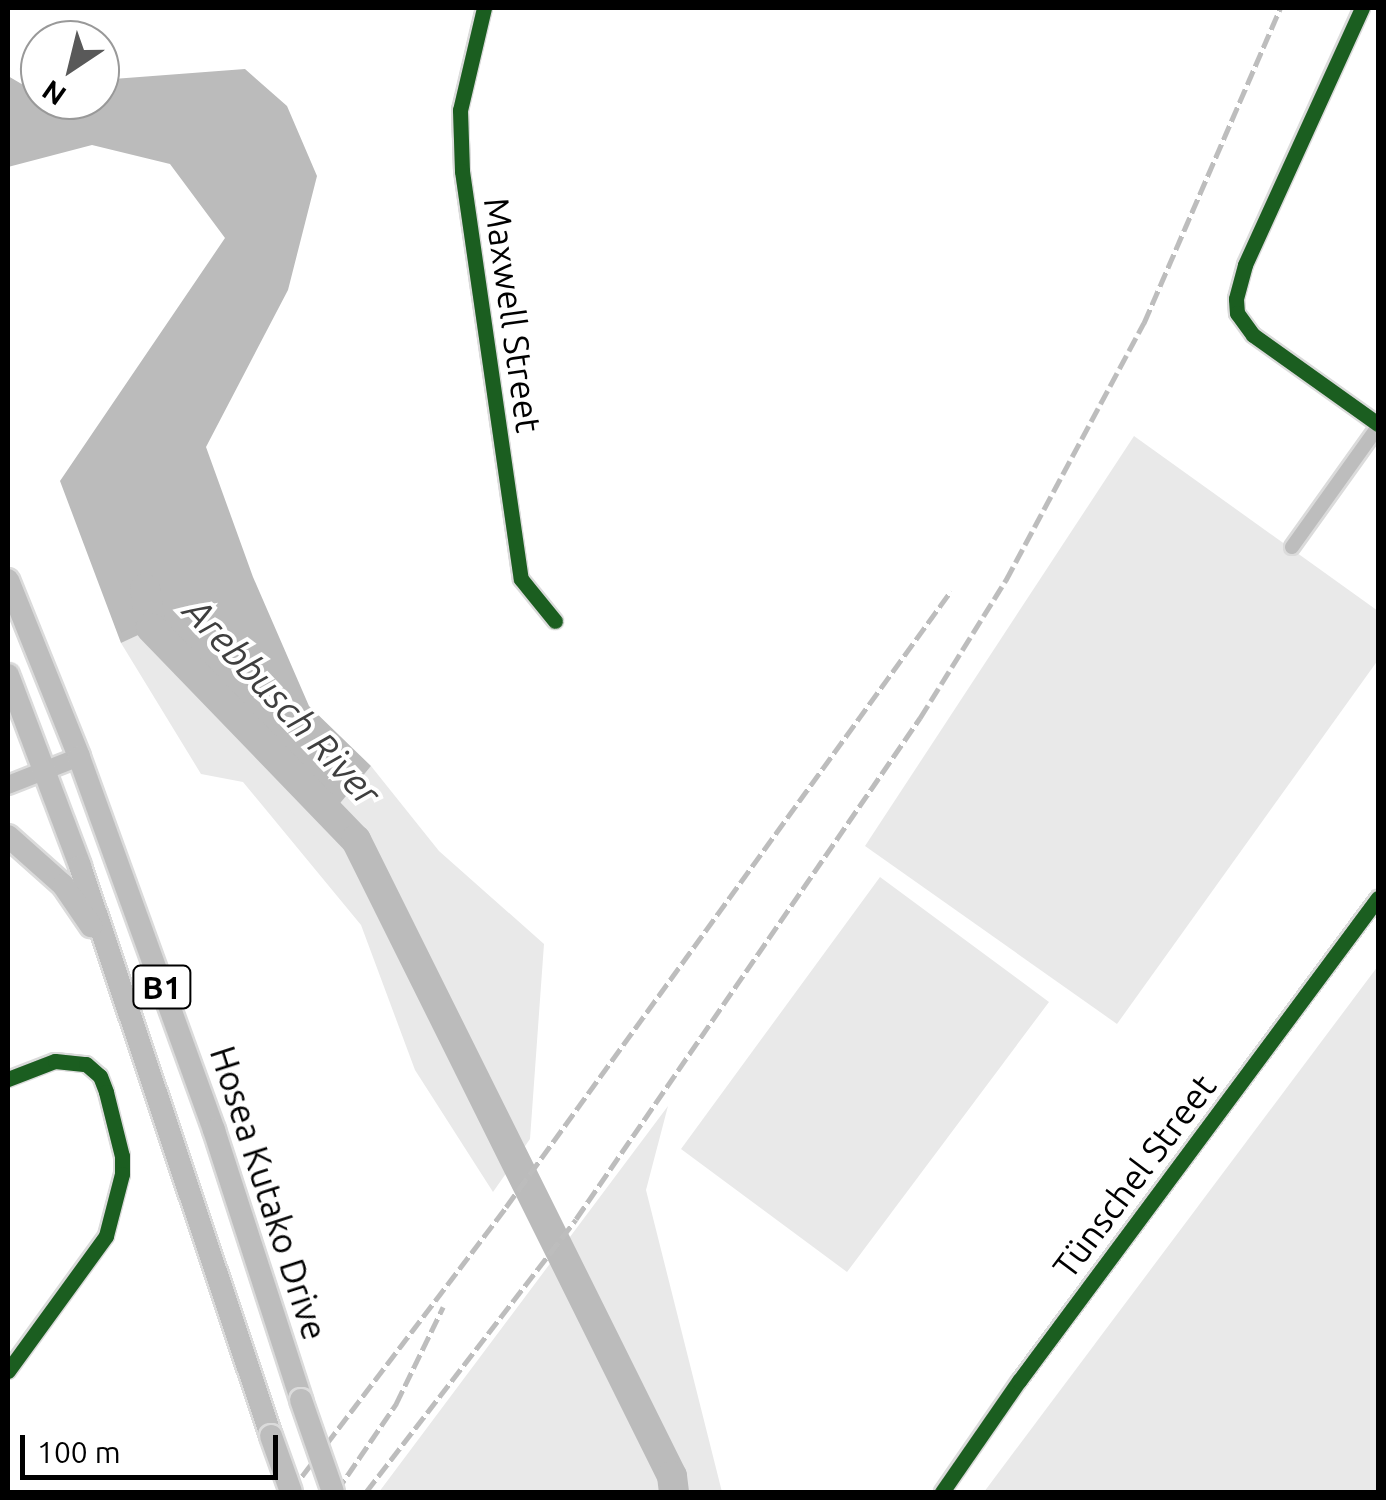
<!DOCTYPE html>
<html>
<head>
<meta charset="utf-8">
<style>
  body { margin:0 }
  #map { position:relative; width:1386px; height:1500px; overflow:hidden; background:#fff; font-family:Ubuntu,sans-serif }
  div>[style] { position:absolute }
  .green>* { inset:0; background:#e9e9e9 }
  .water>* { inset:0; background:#bbb }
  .river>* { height:30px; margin:-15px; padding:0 15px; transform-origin:15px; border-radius:15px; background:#bbb }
  .roads { filter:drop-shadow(2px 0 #dbdbdb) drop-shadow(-2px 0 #dbdbdb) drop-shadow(0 2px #dbdbdb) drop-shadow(0 -2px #dbdbdb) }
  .minor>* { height:14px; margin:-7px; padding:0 7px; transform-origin:7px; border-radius:7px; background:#bdbdbd }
  .tertiary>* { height:18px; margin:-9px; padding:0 9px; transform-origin:9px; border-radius:9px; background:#bdbdbd }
  .primary>* { height:22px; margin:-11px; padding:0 11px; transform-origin:11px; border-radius:11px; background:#bdbdbd }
  .rail>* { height:5px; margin-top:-2.5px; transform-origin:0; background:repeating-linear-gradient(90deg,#bdbdbd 0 15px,transparent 0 20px) }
  .bridges { filter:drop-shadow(2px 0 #dbdbdb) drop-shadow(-2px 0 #dbdbdb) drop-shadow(0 2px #dbdbdb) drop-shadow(0 -2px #dbdbdb) }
  .primary-bridge>* { height:22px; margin:-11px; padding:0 11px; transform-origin:11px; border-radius:11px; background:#bdbdbd }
  .cycleway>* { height:15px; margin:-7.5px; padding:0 7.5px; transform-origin:7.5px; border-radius:7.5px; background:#1b5e20 }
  span { translate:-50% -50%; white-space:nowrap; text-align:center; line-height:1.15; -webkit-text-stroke:8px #fff; paint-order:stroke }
  .shield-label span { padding:2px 8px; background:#fff; border:2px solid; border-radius:8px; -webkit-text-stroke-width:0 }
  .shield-label { font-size:32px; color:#000; font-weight:700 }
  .street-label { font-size:35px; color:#000 }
  .water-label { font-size:38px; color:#3f3f3f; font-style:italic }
  .frame { position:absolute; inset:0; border:10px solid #000; pointer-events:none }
  .north { position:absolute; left:20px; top:20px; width:100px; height:100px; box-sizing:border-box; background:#fff; border:2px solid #999; border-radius:50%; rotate:215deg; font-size:28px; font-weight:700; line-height:40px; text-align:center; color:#000 }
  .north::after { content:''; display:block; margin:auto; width:35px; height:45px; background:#595959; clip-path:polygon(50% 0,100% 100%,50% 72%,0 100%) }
  .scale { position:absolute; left:20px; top:1435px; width:258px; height:45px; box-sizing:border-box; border:5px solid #000; border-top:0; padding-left:12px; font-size:30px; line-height:35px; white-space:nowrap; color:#000; -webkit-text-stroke:8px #fff; paint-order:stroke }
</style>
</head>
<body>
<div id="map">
  <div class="green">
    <div style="clip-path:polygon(1134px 436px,1378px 611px,1378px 660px,1117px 1024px,865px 846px)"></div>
    <div style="clip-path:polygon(151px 628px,330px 814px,371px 766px,439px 851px,544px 944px,530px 1139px,493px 1192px,415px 1070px,361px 925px,243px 782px,201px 774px,121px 643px)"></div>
    <div style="clip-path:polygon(880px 877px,1049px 1002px,847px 1272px,681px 1149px)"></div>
    <div style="clip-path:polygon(1378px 966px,1378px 1492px,984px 1492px)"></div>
    <div style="clip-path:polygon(668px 1106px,646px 1190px,722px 1492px,379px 1492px)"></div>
  </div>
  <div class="water">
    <div style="clip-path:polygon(245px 69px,287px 106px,317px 176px,288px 290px,206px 447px,253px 577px,309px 706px,371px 766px,331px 814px,151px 629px,121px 643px,60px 481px,225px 238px,170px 164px,92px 145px,8px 167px,8px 76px,25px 86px,40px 85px,40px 100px,100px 100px,100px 80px)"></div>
  </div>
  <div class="river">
    <div style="left:145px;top:589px;width:39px;rotate:81deg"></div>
    <div style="left:151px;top:628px;width:295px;rotate:46deg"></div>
    <div style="left:356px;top:840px;width:710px;rotate:63.58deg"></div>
    <div style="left:672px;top:1476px;width:16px;rotate:83deg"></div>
  </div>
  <div class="roads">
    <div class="minor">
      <div style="left:484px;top:8px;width:105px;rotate:103.2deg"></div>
      <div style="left:460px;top:110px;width:61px;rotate:88.1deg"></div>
      <div style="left:462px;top:171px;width:412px;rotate:81.8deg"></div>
      <div style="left:521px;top:579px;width:54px;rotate:51deg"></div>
      <div style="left:1362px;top:8px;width:282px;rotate:114.5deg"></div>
      <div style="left:1245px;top:265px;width:35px;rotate:105deg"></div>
      <div style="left:1236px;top:299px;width:14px;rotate:86deg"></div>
      <div style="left:1237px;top:313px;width:27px;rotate:54deg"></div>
      <div style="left:1253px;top:335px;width:153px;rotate:35.5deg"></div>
      <div style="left:1292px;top:547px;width:148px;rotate:-54.4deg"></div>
      <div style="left:8px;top:1079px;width:50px;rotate:-21deg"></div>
      <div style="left:55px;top:1061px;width:31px;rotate:6deg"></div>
      <div style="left:86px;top:1064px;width:18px;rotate:41deg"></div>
      <div style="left:100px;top:1076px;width:17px;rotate:69deg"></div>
      <div style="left:106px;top:1092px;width:66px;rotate:76deg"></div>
      <div style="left:122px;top:1156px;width:18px;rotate:90deg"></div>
      <div style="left:122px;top:1174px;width:64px;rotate:104.5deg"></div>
      <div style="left:106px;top:1236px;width:167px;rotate:126deg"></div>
      <div style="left:942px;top:1492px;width:135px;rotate:-55.3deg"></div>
      <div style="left:1019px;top:1381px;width:602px;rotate:-53.38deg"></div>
    </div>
    <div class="tertiary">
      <div style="left:8px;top:785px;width:76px;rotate:-21.5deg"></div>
    </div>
    <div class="primary">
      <div style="left:8px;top:580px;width:191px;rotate:68.1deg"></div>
      <div style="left:79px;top:757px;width:397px;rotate:70.1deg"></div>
      <div style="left:214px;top:1130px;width:284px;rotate:72.1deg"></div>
      <div style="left:8px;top:675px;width:204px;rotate:69.3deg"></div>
      <div style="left:80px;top:866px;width:601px;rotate:71.47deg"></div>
      <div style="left:8px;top:836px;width:74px;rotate:41.7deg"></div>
      <div style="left:63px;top:885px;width:50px;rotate:55.7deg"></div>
    </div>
  </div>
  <div class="rail">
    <div style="left:290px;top:1492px;width:358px;rotate:-52.8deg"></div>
    <div style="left:506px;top:1207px;width:760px;rotate:-54.16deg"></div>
    <div style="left:336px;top:1492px;width:107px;rotate:-55.7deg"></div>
    <div style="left:396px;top:1404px;width:108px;rotate:-64.1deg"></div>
    <div style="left:366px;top:1492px;width:344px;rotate:-52.4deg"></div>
    <div style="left:576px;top:1219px;width:608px;rotate:-55.53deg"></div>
    <div style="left:920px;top:718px;width:163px;rotate:-58.1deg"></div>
    <div style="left:1006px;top:580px;width:292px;rotate:-61.8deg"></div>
    <div style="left:1144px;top:323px;width:343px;rotate:-66.6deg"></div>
  </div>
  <div class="bridges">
    <div class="primary-bridge">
      <div style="left:301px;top:1400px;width:97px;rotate:70.8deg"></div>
      <div style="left:271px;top:1436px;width:59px;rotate:70.3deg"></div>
    </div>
  </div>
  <div class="cycleway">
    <div style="left:484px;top:8px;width:105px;rotate:103.2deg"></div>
    <div style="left:460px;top:110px;width:61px;rotate:88.1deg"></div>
    <div style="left:462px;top:171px;width:412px;rotate:81.8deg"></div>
    <div style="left:521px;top:579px;width:54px;rotate:51deg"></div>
    <div style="left:1362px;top:8px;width:282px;rotate:114.5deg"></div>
    <div style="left:1245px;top:265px;width:35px;rotate:105deg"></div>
    <div style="left:1236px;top:299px;width:14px;rotate:86deg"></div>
    <div style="left:1237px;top:313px;width:27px;rotate:54deg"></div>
    <div style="left:1253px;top:335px;width:153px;rotate:35.5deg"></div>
    <div style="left:8px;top:1079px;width:50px;rotate:-21deg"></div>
    <div style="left:55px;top:1061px;width:31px;rotate:6deg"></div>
    <div style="left:86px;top:1064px;width:18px;rotate:41deg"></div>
    <div style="left:100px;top:1076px;width:17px;rotate:69deg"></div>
    <div style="left:106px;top:1092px;width:66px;rotate:76deg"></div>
    <div style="left:122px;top:1156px;width:18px;rotate:90deg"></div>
    <div style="left:122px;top:1174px;width:64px;rotate:104.5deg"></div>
    <div style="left:106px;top:1236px;width:167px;rotate:126deg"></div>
    <div style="left:942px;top:1492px;width:135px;rotate:-55.3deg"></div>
    <div style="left:1019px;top:1381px;width:602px;rotate:-53.38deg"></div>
  </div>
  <div class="shield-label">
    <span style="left:162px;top:987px">B1</span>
  </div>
  <div class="street-label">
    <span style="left:513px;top:315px;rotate:82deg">Maxwell Street</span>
    <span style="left:1134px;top:1176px;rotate:-53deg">Tünschel Street</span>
    <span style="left:269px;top:1193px;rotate:72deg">Hosea Kutako Drive</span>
  </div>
  <div class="water-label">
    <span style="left:282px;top:702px;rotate:47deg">Arebbusch River</span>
  </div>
  <div class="frame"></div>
  <div class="north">N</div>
  <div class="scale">100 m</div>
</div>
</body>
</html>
